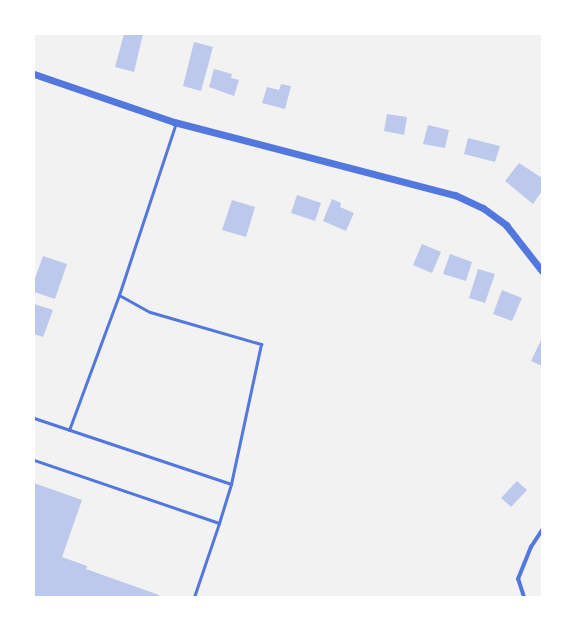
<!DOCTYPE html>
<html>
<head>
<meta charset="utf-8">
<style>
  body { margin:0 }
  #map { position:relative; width:576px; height:631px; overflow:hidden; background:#f2f2f2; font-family:"PT Sans Narrow",sans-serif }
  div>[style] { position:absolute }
  .building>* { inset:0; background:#bdc9ec }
  .service>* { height:3px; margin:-1.5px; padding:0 1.5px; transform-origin:1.5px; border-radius:1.5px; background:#5277de }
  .minor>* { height:4px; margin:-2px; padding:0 2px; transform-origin:2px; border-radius:2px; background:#5277de }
  .tertiary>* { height:7px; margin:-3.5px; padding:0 3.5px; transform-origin:3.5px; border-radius:3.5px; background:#5277de }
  span { translate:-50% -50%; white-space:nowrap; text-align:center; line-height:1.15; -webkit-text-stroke:3px #fff; paint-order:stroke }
  .frame { position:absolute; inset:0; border:35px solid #fff; pointer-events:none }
</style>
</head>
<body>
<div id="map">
  <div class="building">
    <div style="clip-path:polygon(124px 34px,143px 34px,134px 72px,115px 67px)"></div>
    <div style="clip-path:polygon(194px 42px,213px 47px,201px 91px,183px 86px)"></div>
    <div style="clip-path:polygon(214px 69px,232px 74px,231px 78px,239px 80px,234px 96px,209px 87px)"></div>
    <div style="clip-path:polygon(281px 84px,291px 86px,285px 109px,262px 103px,267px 87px,279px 90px)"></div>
    <div style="clip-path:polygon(387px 114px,407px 117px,404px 135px,384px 131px)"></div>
    <div style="clip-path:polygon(428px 125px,449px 130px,445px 148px,423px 144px)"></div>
    <div style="clip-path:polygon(468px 138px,500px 146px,495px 162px,464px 154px)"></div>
    <div style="clip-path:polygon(519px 163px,542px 178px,542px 191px,533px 204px,505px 181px)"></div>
    <div style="clip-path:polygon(297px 195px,321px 203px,315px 221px,291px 213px)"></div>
    <div style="clip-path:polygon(332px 199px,341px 203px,340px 207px,354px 213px,346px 231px,323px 221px)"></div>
    <div style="clip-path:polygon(232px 200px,255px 207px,246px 237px,222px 230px)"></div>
    <div style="clip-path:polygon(422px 244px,441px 252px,432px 273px,413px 265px)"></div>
    <div style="clip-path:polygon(450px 254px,472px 262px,466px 281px,443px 274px)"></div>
    <div style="clip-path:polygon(43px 256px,67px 264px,55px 299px,34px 292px,34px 281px)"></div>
    <div style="clip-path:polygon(478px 269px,495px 274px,485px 303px,469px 298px)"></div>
    <div style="clip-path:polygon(502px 290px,522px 298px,512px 321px,493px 314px)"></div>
    <div style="clip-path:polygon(34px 304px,53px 310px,43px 337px,34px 334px)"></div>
    <div style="clip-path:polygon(542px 338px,542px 366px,531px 361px)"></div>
    <div style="clip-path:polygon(517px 481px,527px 490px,511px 507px,501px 498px)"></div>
    <div style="clip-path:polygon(34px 483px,82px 500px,62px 557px,87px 566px,86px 569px,159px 595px,159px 597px,34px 597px)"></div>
  </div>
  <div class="service">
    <div style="left:119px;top:295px;width:35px;rotate:29deg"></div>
    <div style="left:150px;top:312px;width:116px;rotate:16.1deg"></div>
    <div style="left:261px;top:344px;width:143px;rotate:102.1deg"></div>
    <div style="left:34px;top:418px;width:208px;rotate:18.5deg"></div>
    <div style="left:231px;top:484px;width:41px;rotate:107.1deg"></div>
    <div style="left:219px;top:523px;width:195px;rotate:-161.2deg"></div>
    <div style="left:69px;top:430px;width:144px;rotate:-69.7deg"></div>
    <div style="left:119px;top:295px;width:181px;rotate:-71.7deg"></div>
    <div style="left:194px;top:597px;width:78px;rotate:-71.3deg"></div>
  </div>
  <div class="minor">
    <div style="left:524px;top:597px;width:19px;rotate:-108deg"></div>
    <div style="left:518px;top:579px;width:35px;rotate:-68deg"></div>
    <div style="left:531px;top:547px;width:20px;rotate:-57deg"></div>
  </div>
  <div class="tertiary">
    <div style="left:34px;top:74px;width:148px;rotate:18.9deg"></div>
    <div style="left:174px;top:122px;width:290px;rotate:14.6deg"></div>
    <div style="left:455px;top:195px;width:31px;rotate:25deg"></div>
    <div style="left:483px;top:208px;width:29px;rotate:36deg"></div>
    <div style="left:506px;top:225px;width:58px;rotate:52deg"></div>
  </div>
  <div class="frame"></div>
</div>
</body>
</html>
